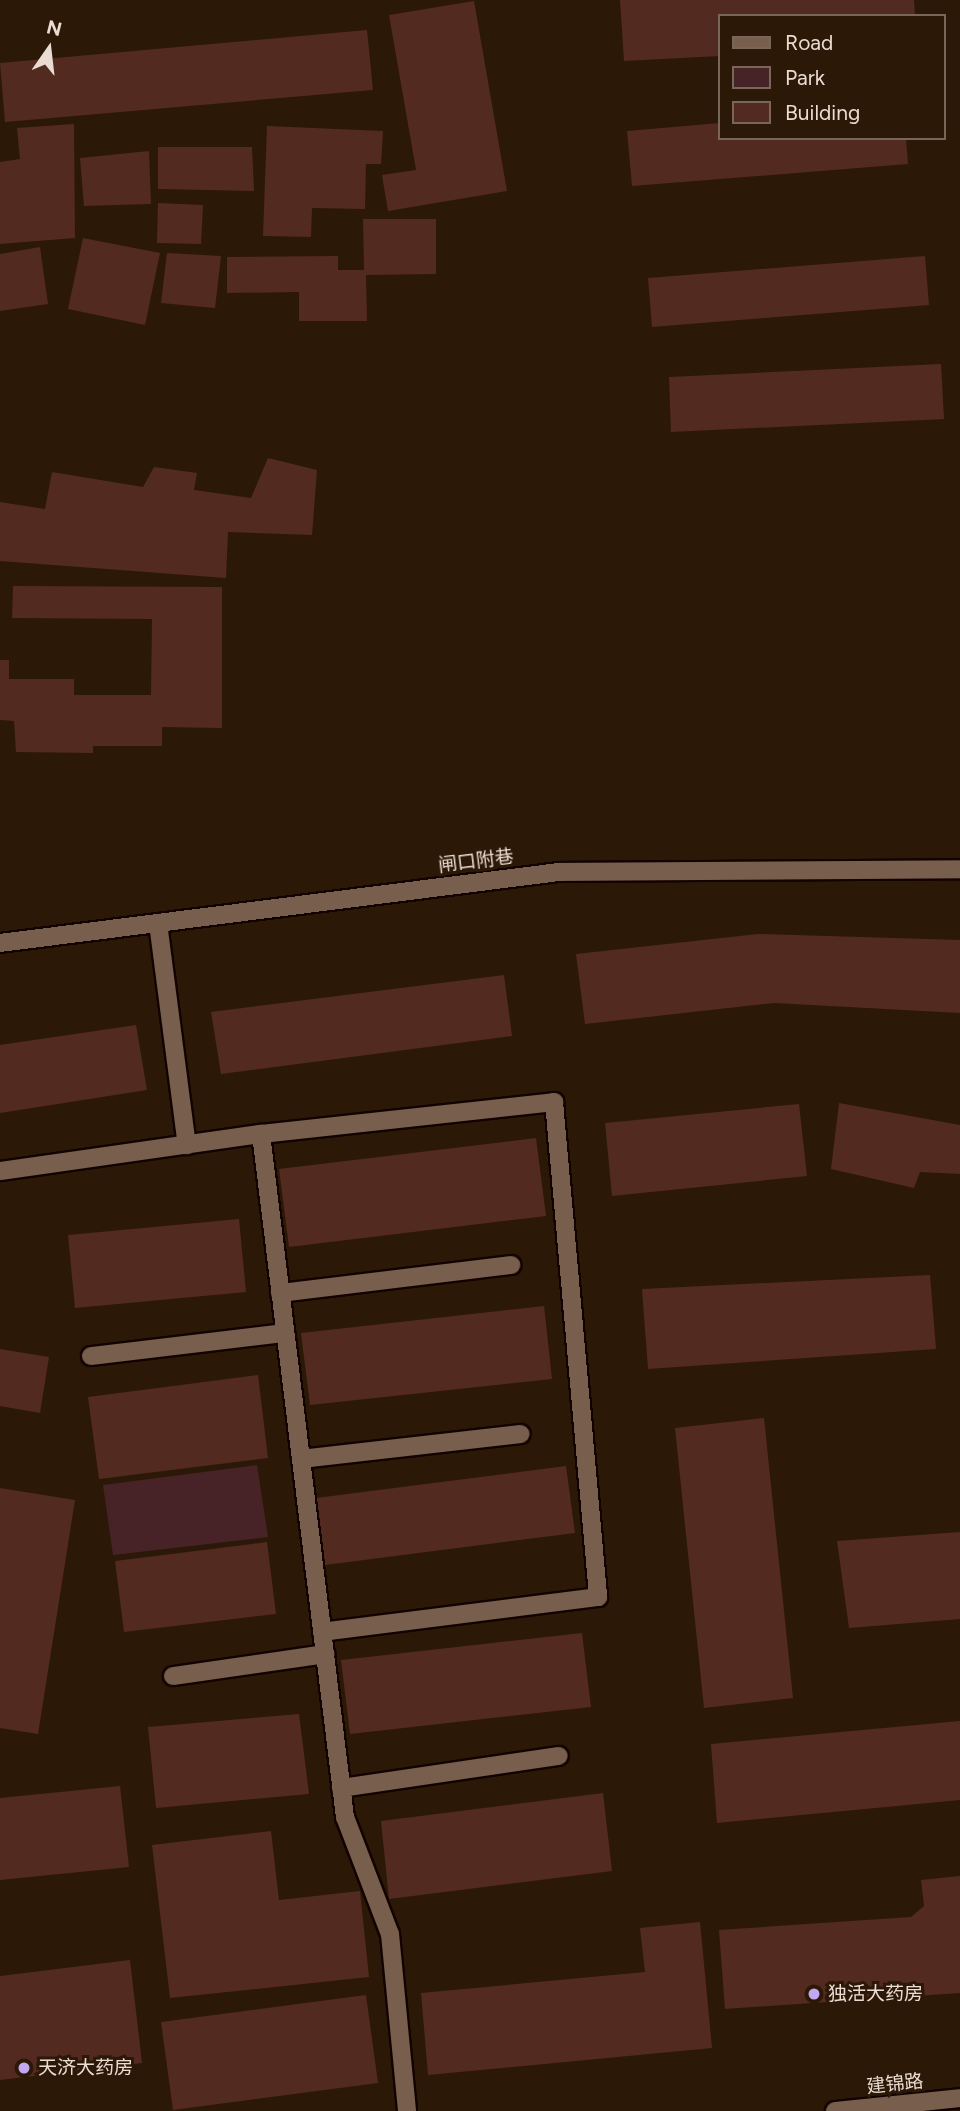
<!DOCTYPE html>
<html>
<head>
<meta charset="utf-8">
<style>
  body { margin:0 }
  #map { position:relative; width:960px; height:2111px; overflow:hidden; background:#2c1807; font-family:Figtree,"Noto Sans SC",sans-serif }
  div>[style] { position:absolute }
  .green>* { inset:0; background:#472328 }
  .building>* { inset:0; background:#532a20 }
  .roads { filter:drop-shadow(2px 0 #130300) drop-shadow(-2px 0 #130300) drop-shadow(0 2px #130300) drop-shadow(0 -2px #130300) }
  .service>* { height:18px; margin:-9px; padding:0 9px; transform-origin:9px; border-radius:9px; background:#785f4d }
  .minor>* { height:18px; margin:-9px; padding:0 9px; transform-origin:9px; border-radius:9px; background:#785f4d }
  .tertiary>* { height:18px; margin:-9px; padding:0 9px; transform-origin:9px; border-radius:9px; background:#785f4d }
  .dots>* { width:19px; height:19px; translate:-50% -50%; box-sizing:border-box; border:4px solid #2c1807; border-radius:50% }
  span { translate:-50% -50%; white-space:nowrap; text-align:center; line-height:1.15; -webkit-text-stroke:6px #2c1807; paint-order:stroke }
  .street-label { font-size:19px; color:#eadcd2 }
  .poi-label { font-size:19px; color:#eadcd2 }
  .left { translate:0 -50%; text-align:left }
  .legend { position:absolute; left:718px; top:14px; width:228px; height:126px; box-sizing:border-box; background:#2c1807; border:2px solid #786658; margin:0; padding:9px 12px; list-style:none; font-size:21px; color:#eadcd2 }
  .legend li { display:flex; align-items:center; gap:14px; height:35px }
  .legend b { width:35px; border:2px solid #786658 }
  .north { position:absolute; left:14px; top:14px; width:70px; height:70px; -webkit-text-stroke:5px #2c1807; paint-order:stroke; rotate:14deg; font-size:19px; font-weight:700; line-height:28px; text-align:center; color:#eadcd2 }
  .north::after { content:''; display:block; margin:auto; width:24px; height:32px; background:#eadcd2; clip-path:polygon(50% 0,100% 100%,50% 72%,0 100%) }
</style>
</head>
<body>
<div id="map">
  <div class="green">
    <div style="clip-path:polygon(257px 1465px,268px 1537px,113px 1555px,103px 1485px)"></div>
  </div>
  <div class="building">
    <div style="clip-path:polygon(620px 0,914px 0,915px 16px,720px 16px,720px 56px,624px 61px)"></div>
    <div style="clip-path:polygon(474px 1px,507px 191px,388px 211px,382px 175px,416px 170px,389px 15px)"></div>
    <div style="clip-path:polygon(367px 30px,373px 90px,5px 122px,0 63px)"></div>
    <div style="clip-path:polygon(720px 123px,720px 138px,906px 138px,908px 164px,632px 186px,627px 131px)"></div>
    <div style="clip-path:polygon(74px 124px,75px 238px,0 244px,0 162px,20px 159px,17px 128px)"></div>
    <div style="clip-path:polygon(267px 126px,383px 131px,381px 164px,366px 164px,365px 209px,312px 208px,311px 237px,263px 236px)"></div>
    <div style="clip-path:polygon(158px 147px,252px 147px,254px 191px,158px 189px)"></div>
    <div style="clip-path:polygon(149px 151px,151px 204px,84px 206px,80px 158px)"></div>
    <div style="clip-path:polygon(158px 203px,203px 205px,201px 244px,157px 243px)"></div>
    <div style="clip-path:polygon(363px 219px,436px 219px,436px 274px,366px 275px,367px 321px,299px 321px,299px 292px,227px 293px,227px 257px,338px 256px,338px 270px,364px 270px)"></div>
    <div style="clip-path:polygon(83px 238px,160px 253px,145px 325px,68px 309px)"></div>
    <div style="clip-path:polygon(40px 247px,48px 304px,0 311px,0 254px)"></div>
    <div style="clip-path:polygon(167px 253px,221px 256px,215px 308px,161px 303px)"></div>
    <div style="clip-path:polygon(925px 256px,929px 305px,652px 327px,648px 278px)"></div>
    <div style="clip-path:polygon(941px 364px,944px 419px,671px 432px,669px 377px)"></div>
    <div style="clip-path:polygon(268px 458px,317px 470px,312px 535px,228px 532px,226px 578px,0 561px,0 502px,45px 509px,52px 472px,143px 487px,154px 467px,197px 473px,194px 490px,251px 498px)"></div>
    <div style="clip-path:polygon(13px 586px,222px 587px,222px 728px,162px 727px,162px 746px,93px 746px,93px 753px,16px 752px,14px 721px,0 720px,0 660px,9px 660px,9px 679px,74px 679px,74px 695px,151px 695px,152px 619px,12px 618px)"></div>
    <div style="clip-path:polygon(758px 934px,960px 940px,960px 1013px,774px 1003px,585px 1024px,576px 954px)"></div>
    <div style="clip-path:polygon(504px 975px,512px 1036px,221px 1074px,211px 1012px)"></div>
    <div style="clip-path:polygon(136px 1025px,147px 1090px,0 1113px,0 1045px)"></div>
    <div style="clip-path:polygon(839px 1103px,960px 1125px,960px 1174px,920px 1172px,914px 1188px,831px 1169px)"></div>
    <div style="clip-path:polygon(799px 1104px,807px 1176px,612px 1196px,605px 1123px)"></div>
    <div style="clip-path:polygon(536px 1138px,546px 1216px,289px 1247px,279px 1169px)"></div>
    <div style="clip-path:polygon(239px 1219px,246px 1292px,75px 1308px,68px 1235px)"></div>
    <div style="clip-path:polygon(930px 1275px,936px 1349px,648px 1369px,642px 1289px)"></div>
    <div style="clip-path:polygon(544px 1306px,552px 1379px,310px 1405px,301px 1333px)"></div>
    <div style="clip-path:polygon(0 1349px,49px 1357px,40px 1413px,0 1406px)"></div>
    <div style="clip-path:polygon(258px 1375px,268px 1458px,99px 1479px,88px 1397px)"></div>
    <div style="clip-path:polygon(764px 1418px,793px 1698px,704px 1708px,675px 1428px)"></div>
    <div style="clip-path:polygon(566px 1466px,575px 1533px,325px 1565px,316px 1498px)"></div>
    <div style="clip-path:polygon(0 1488px,75px 1500px,38px 1734px,0 1728px)"></div>
    <div style="clip-path:polygon(960px 1532px,960px 1619px,849px 1628px,837px 1541px)"></div>
    <div style="clip-path:polygon(267px 1542px,276px 1614px,124px 1632px,115px 1561px)"></div>
    <div style="clip-path:polygon(582px 1633px,591px 1707px,350px 1734px,341px 1660px)"></div>
    <div style="clip-path:polygon(299px 1714px,309px 1794px,156px 1808px,148px 1727px)"></div>
    <div style="clip-path:polygon(960px 1721px,960px 1800px,717px 1823px,711px 1744px)"></div>
    <div style="clip-path:polygon(120px 1786px,129px 1867px,0 1880px,0 1798px)"></div>
    <div style="clip-path:polygon(603px 1793px,612px 1871px,389px 1899px,381px 1821px)"></div>
    <div style="clip-path:polygon(271px 1831px,279px 1900px,360px 1891px,369px 1977px,170px 1998px,152px 1845px)"></div>
    <div style="clip-path:polygon(960px 1876px,960px 1993px,725px 2009px,719px 1930px,911px 1917px,924px 1906px,921px 1880px)"></div>
    <div style="clip-path:polygon(700px 1922px,712px 2048px,428px 2075px,421px 1993px,645px 1972px,640px 1928px)"></div>
    <div style="clip-path:polygon(130px 1960px,142px 2063px,0 2080px,0 1976px)"></div>
    <div style="clip-path:polygon(366px 1995px,378px 2083px,173px 2110px,161px 2022px)"></div>
  </div>
  <div class="roads">
    <div class="service">
      <div style="left:158px;top:923px;width:224px;rotate:82.6deg"></div>
      <div style="left:261px;top:1134px;width:295px;rotate:-6.2deg"></div>
      <div style="left:554px;top:1102px;width:497px;rotate:84.9deg"></div>
      <div style="left:598px;top:1597px;width:278px;rotate:172.8deg"></div>
      <div style="left:0;top:1171px;width:264px;rotate:-8.1deg"></div>
      <div style="left:261px;top:1134px;width:688px;rotate:82.99deg"></div>
      <div style="left:345px;top:1817px;width:125px;rotate:69deg"></div>
      <div style="left:390px;top:1934px;width:178px;rotate:84.5deg"></div>
      <div style="left:280px;top:1293px;width:233px;rotate:-6.9deg"></div>
      <div style="left:91px;top:1356px;width:195px;rotate:-6.8deg"></div>
      <div style="left:301px;top:1459px;width:221px;rotate:-6.5deg"></div>
      <div style="left:173px;top:1676px;width:154px;rotate:-8.2deg"></div>
      <div style="left:341px;top:1788px;width:220px;rotate:-8.4deg"></div>
    </div>
    <div class="minor">
      <div style="left:0;top:943px;width:563px;rotate:-7.24deg"></div>
      <div style="left:559px;top:872px;width:401px;rotate:-0.4deg"></div>
    </div>
    <div class="tertiary">
      <div style="left:835px;top:2111px;width:126px;rotate:-5.9deg"></div>
    </div>
  </div>
  <div class="dots">
    <div style="left:814px;top:1994px;background:#c4a7f1"></div>
    <div style="left:24px;top:2068px;background:#c4a7f1"></div>
  </div>
  <div class="street-label">
    <span style="left:476px;top:861px;rotate:-7deg">闸口附巷</span>
    <span style="left:895px;top:2084px;rotate:-6deg">建锦路</span>
  </div>
  <div class="poi-label">
    <span class="left" style="left:828px;top:1994px">独活大药房</span>
    <span class="left" style="left:38px;top:2068px">天济大药房</span>
  </div>
  <ul class="legend">
  <li><b style="height:9px;background:#785f4d"></b>Road</li>
  <li><b style="height:19px;background:#472328"></b>Park</li>
  <li><b style="height:19px;background:#532a20"></b>Building</li>
  </ul>
  <div class="north">N</div>
</div>
</body>
</html>
